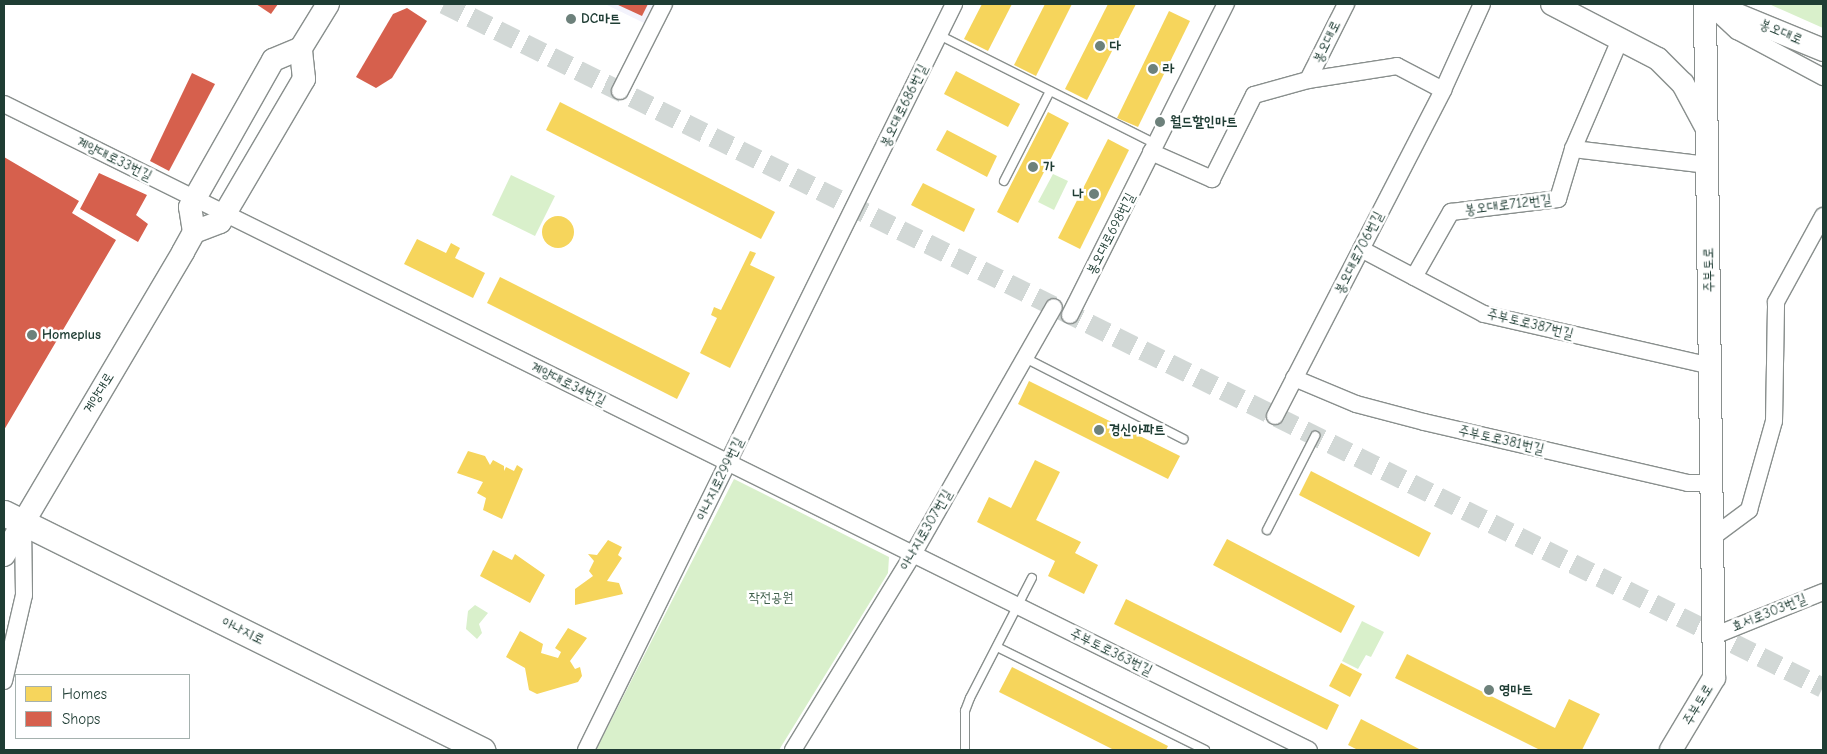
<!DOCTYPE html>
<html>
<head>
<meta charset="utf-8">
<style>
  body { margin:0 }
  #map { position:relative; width:1827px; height:754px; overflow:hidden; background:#fff; font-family:"Comic Neue","Poor Story",sans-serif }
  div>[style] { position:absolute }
  .built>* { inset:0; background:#f3f3fc }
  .green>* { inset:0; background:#d9f0cb }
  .homes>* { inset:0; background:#f6d55c }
  .round { border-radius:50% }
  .shops>* { inset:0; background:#d6604d }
  .tertiary-tunnel>* { height:20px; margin-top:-10px; transform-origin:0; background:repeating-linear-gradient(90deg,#d2d8d6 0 20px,transparent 0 30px) }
  .roads { filter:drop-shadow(1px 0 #898f8d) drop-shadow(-1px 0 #898f8d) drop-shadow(0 1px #898f8d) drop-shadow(0 -1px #898f8d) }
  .service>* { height:8px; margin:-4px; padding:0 4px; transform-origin:4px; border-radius:4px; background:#fff }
  .minor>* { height:16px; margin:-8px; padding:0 8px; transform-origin:8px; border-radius:8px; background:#fff }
  .secondary>* { height:22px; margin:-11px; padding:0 11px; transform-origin:11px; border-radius:11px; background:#fff }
  .primary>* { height:25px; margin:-12.5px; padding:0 12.5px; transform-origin:12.5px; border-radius:12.5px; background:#fff }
  .dots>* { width:14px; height:14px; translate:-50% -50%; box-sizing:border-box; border:2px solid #fff; border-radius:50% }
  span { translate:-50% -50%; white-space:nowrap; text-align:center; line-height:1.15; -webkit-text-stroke:5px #fff; paint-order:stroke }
  .poi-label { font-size:14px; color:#1f3d34; font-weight:700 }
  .left { translate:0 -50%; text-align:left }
  .right { translate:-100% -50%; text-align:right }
  .street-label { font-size:14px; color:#1f3d34 }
  .park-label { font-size:14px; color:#3e5e4a }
  .frame { position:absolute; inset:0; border:5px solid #1f3d34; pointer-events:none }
  .legend { position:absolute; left:15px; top:674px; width:175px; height:65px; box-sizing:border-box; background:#fff; border:1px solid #a5b1ae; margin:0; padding:6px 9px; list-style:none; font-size:15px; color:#1f3d34 }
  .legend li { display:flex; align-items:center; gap:10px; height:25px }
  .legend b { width:25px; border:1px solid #a5b1ae }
</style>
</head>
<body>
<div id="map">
  <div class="built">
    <div style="clip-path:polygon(605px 4px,654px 4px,644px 23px)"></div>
  </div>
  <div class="green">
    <div style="clip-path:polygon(1769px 4px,1823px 4px,1823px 28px)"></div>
    <div style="clip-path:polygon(1053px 174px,1068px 181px,1054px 210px,1038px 202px)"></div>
    <div style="clip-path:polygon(511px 175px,555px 196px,535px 236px,492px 215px)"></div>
    <div style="clip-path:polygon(734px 479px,889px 557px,888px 573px,779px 750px,596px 750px)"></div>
    <div style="clip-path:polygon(475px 605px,488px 613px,479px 624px,482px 633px,477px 639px,466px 629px,468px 611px)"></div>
    <div style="clip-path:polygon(1362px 621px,1384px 632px,1371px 657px,1366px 655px,1358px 669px,1342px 661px)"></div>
  </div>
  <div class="homes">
    <div style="clip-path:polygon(982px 4px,1012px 4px,988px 51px,964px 39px)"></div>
    <div style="clip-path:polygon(1045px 4px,1072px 4px,1036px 76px,1014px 65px)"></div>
    <div style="clip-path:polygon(1108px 4px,1136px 4px,1087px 100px,1065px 89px)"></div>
    <div style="clip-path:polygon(1169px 11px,1190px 21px,1138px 127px,1117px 118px)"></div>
    <div style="clip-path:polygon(956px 71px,1020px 104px,1008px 127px,944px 94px)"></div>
    <div style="clip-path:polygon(560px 102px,775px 212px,761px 239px,546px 130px)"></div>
    <div style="clip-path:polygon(1048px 112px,1069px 123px,1018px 223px,997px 212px)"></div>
    <div style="clip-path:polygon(947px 130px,997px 156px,987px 177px,936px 150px)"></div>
    <div style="clip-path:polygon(1108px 139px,1129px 150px,1080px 249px,1058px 238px)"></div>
    <div style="clip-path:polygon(923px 183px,975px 209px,964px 232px,911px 205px)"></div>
    <div class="round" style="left:542px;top:216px;width:32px;height:32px"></div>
    <div style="clip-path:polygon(417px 239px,446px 253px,451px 243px,460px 248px,455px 258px,485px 273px,473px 298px,404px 264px)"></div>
    <div style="clip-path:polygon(750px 251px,756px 253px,750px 265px,775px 277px,730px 368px,700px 353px,717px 318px,711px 315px,714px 307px,721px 310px)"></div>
    <div style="clip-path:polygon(500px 277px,690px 373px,677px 399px,487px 303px)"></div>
    <div style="clip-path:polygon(1029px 381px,1180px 456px,1168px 479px,1018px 404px)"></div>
    <div style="clip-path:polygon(468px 451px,485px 456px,490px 465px,493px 460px,504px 466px,504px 471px,506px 467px,514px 471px,517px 465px,523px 469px,502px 519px,483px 510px,486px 498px,477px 493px,483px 482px,457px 473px)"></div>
    <div style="clip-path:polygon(1035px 460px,1060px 472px,1036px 520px,1081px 542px,1075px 553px,1098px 565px,1084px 594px,1048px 576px,1055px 561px,977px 522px,989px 497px,1011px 508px)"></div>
    <div style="clip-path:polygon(1311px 471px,1431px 533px,1419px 557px,1299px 495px)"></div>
    <div style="clip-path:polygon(1227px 539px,1355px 606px,1341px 633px,1213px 565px)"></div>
    <div style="clip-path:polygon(608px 540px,622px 547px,618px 555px,622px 558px,607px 581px,619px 583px,623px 594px,575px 605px,575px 589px,593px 576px,589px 571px,594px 561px,588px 554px,597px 555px)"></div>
    <div style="clip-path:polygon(493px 550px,512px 560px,515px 554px,545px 575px,530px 603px,480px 576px)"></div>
    <div style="clip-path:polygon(1126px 599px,1339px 705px,1327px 730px,1114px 624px)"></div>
    <div style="clip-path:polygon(568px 628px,587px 638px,570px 661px,575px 669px,580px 667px,582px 676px,578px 682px,537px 694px,529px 690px,525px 668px,506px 657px,520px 631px,543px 644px,541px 653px,558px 658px,561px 652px,555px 648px)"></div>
    <div style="clip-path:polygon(1407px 654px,1555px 728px,1569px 699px,1600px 714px,1582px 750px,1540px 750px,1395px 678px)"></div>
    <div style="clip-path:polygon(1341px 663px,1362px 674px,1350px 697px,1329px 686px)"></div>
    <div style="clip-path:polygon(1012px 667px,1168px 746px,1166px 750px,1114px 750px,999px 692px)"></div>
    <div style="clip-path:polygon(1361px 719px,1421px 750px,1358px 750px,1348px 745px)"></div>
  </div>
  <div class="shops">
    <div style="clip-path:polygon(256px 4px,278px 4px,271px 14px)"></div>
    <div style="clip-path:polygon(616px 4px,648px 4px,642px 16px)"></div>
    <div style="clip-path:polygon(407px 8px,427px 21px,392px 78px,376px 88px,356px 77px,393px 14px)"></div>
    <div style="clip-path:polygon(192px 73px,215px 84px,169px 171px,150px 161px)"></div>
    <div style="clip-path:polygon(4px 157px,79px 201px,72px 213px,116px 240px,4px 430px)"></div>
    <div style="clip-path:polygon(99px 173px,147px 195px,136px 215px,148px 224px,138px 242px,80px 209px)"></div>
  </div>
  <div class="tertiary-tunnel">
    <div style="left:444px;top:4px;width:1539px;rotate:26.38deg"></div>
  </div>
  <div class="roads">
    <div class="service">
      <div style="left:939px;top:35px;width:243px;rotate:26.7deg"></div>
      <div style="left:1004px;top:181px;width:101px;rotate:-62.9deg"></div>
      <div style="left:1025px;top:358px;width:178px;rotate:27.1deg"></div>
      <div style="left:1267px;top:530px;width:106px;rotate:-62.9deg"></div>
      <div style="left:997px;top:647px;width:232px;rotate:26.3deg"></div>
      <div style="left:965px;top:750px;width:39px;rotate:-90deg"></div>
      <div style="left:965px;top:711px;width:14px;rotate:-69deg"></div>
      <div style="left:970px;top:698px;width:135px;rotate:-62.7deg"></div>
    </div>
    <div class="minor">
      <div style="left:1713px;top:9px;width:33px;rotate:43deg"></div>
      <div style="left:1737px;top:31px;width:98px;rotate:28.1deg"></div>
      <div style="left:1308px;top:80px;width:85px;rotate:-63.4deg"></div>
      <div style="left:620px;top:91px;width:97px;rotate:-63.2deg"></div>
      <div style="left:4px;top:104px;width:1456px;rotate:26.34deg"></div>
      <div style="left:1573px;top:149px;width:136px;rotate:6.8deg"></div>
      <div style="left:1151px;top:152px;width:67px;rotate:23.9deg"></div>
      <div style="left:1212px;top:179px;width:94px;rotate:-63.4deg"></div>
      <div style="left:1254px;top:95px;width:56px;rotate:-15.5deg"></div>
      <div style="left:1308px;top:80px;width:90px;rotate:-8.9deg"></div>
      <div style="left:1397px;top:66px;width:52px;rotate:27.6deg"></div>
      <div style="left:1361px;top:249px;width:139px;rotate:27.9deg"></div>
      <div style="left:1484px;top:314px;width:233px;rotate:12.9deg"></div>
      <div style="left:1414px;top:277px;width:75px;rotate:-60.4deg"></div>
      <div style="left:1451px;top:212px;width:108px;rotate:-6.9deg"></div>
      <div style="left:1558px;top:199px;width:52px;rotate:-73.3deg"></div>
      <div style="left:1573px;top:149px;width:119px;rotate:-66.7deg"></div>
      <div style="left:1070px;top:315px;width:348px;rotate:-63.4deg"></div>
      <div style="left:1294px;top:378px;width:67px;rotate:22.8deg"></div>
      <div style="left:1356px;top:404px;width:70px;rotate:14.8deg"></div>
      <div style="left:1424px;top:422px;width:271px;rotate:13deg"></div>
      <div style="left:1688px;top:483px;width:25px"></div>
      <div style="left:1275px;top:416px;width:367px;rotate:-62.7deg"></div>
      <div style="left:1443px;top:90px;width:94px;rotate:-65.6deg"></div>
      <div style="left:1714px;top:536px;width:44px;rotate:-36.6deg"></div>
      <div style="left:1749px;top:510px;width:92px;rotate:-74.3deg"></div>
      <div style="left:1774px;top:421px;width:119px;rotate:-89deg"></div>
      <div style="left:1776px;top:302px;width:98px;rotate:-61.3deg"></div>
      <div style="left:1716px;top:635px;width:115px;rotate:-21.9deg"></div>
      <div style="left:4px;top:681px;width:88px;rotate:-76.9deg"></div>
      <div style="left:24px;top:595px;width:72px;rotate:-90.8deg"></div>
      <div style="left:586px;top:750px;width:832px;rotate:-63.74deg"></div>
      <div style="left:793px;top:750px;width:230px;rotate:-58.5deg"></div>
      <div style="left:913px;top:554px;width:284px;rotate:-60.3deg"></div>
    </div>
    <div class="secondary">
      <div style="left:1552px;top:4px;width:119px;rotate:27.4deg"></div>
      <div style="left:1658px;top:59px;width:35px;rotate:45deg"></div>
      <div style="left:1683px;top:84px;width:47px;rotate:61.8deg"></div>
      <div style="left:1711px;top:4px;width:121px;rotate:22.3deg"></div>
      <div style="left:194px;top:232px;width:28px;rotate:-21deg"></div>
      <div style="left:220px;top:222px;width:166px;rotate:-59.6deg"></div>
      <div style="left:304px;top:79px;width:31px;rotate:-96deg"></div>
      <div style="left:301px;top:48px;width:52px;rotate:-58.5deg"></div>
      <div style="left:4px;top:555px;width:352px;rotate:-59.4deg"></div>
      <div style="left:183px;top:252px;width:23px;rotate:-61deg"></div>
      <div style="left:194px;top:232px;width:25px;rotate:-99deg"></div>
      <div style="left:190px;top:207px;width:169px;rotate:-60.5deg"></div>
      <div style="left:273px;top:60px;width:30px;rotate:-23deg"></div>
      <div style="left:1671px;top:750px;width:84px;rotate:-59.2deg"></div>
      <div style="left:1714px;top:678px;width:674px;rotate:-90.77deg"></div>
    </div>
    <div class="primary">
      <div style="left:4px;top:513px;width:534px;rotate:26.37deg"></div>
    </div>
  </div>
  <div class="dots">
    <div style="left:571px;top:19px;background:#6d817b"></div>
    <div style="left:1100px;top:46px;background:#6d817b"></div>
    <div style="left:1153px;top:69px;background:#6d817b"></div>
    <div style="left:1160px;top:122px;background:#6d817b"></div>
    <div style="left:1033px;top:167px;background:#6d817b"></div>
    <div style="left:1094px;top:194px;background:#6d817b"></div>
    <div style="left:32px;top:335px;background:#6d817b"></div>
    <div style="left:1099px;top:430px;background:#6d817b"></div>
    <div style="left:1489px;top:690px;background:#6d817b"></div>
  </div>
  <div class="poi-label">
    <span class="left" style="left:581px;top:19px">DC마트</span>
    <span class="left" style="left:1110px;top:46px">다</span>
    <span class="left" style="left:1163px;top:69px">라</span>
    <span class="left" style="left:1170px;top:122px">월드할인마트</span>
    <span class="left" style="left:1043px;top:167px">가</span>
    <span class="right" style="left:1084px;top:194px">나</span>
    <span class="left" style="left:42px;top:335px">Homeplus</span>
    <span class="left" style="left:1109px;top:430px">경신아파트</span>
    <span class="left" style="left:1499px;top:690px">영마트</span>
  </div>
  <div class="street-label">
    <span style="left:1781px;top:32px;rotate:23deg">봉오대로</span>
    <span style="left:1327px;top:42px;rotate:-64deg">봉오대로</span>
    <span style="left:904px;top:106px;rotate:-64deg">봉오대로686번길</span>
    <span style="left:114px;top:159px;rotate:26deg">계양대로33번길</span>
    <span style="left:1508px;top:205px;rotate:-7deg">봉오대로712번길</span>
    <span style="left:1111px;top:234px;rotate:-63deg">봉오대로698번길</span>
    <span style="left:1359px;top:253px;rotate:-63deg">봉오대로706번길</span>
    <span style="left:1709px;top:270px;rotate:-91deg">주부토로</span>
    <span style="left:1530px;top:324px;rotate:14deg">주부토로387번길</span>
    <span style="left:568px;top:384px;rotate:26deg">계양대로34번길</span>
    <span style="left:99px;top:393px;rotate:-59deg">계양대로</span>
    <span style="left:1501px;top:440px;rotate:13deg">주부토로381번길</span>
    <span style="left:720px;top:479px;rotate:-64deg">아나지로299번길</span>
    <span style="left:926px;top:530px;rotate:-60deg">아나지로307번길</span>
    <span style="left:1769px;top:613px;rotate:-22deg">효서로303번길</span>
    <span style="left:243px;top:631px;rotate:26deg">아나지로</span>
    <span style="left:1111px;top:652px;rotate:26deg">주부토로363번길</span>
    <span style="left:1698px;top:705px;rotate:-59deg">주부토로</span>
  </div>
  <div class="park-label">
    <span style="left:771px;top:598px">작전공원</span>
  </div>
  <div class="frame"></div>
  <ul class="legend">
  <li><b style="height:14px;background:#f6d55c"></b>Homes</li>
  <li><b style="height:14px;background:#d6604d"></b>Shops</li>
  </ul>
</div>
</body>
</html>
